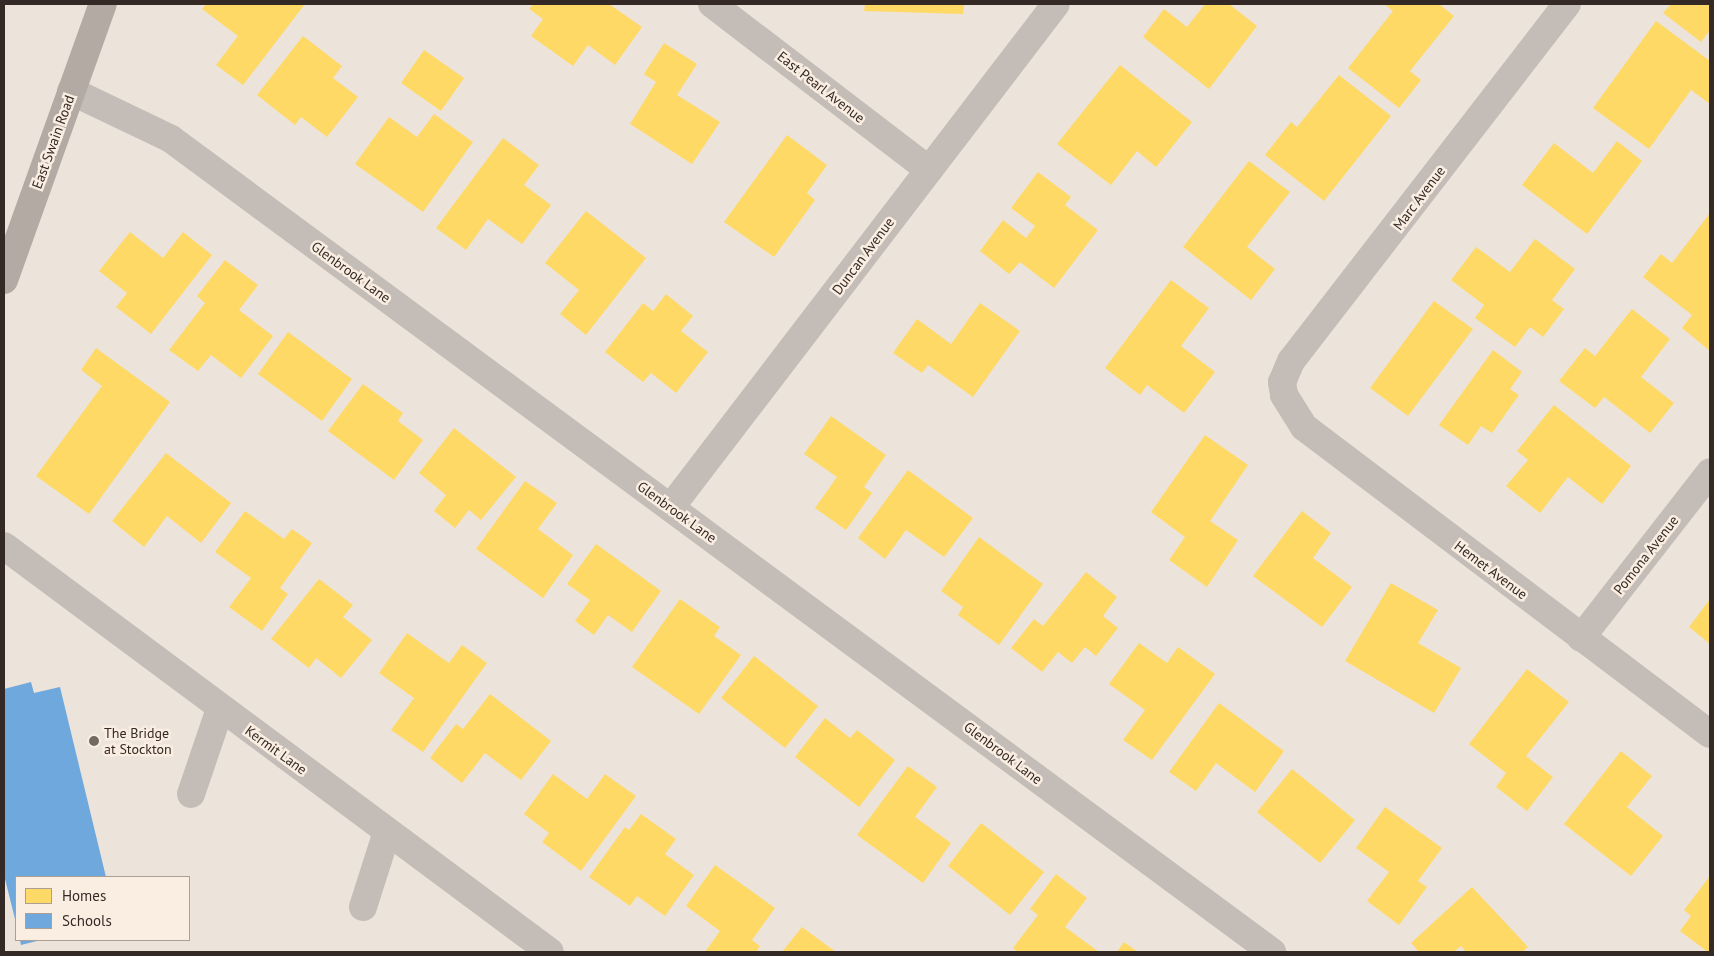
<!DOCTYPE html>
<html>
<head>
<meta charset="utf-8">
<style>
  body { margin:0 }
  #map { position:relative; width:1714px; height:956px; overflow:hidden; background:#ece3db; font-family:"PT Sans",sans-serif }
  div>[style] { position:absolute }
  .homes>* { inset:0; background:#ffd966 }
  .schools>* { inset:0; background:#6fa8dc }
  .minor>* { height:28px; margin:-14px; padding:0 14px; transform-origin:14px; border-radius:14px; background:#c4bcb6 }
  .major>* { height:28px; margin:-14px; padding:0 14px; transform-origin:14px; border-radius:14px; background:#b3aaa4 }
  .dots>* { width:14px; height:14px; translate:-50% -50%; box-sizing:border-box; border:2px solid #faeee2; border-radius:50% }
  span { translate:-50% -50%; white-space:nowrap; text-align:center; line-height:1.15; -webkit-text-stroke:5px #faeee2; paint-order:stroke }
  .street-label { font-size:14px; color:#342924 }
  .poi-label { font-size:14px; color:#342924 }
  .left { translate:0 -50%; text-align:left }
  .frame { position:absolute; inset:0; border:5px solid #342924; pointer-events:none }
  .legend { position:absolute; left:15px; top:876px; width:175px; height:65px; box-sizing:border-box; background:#faeee2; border:1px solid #ab9f96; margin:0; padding:6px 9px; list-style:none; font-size:15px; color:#342924 }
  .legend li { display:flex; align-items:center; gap:10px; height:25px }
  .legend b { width:25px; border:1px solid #ab9f96 }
</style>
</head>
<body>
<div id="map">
  <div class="homes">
    <div style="clip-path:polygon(206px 4px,305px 4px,243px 85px,216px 65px,238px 36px,202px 9px)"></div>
    <div style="clip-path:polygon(533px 4px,609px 4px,642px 27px,615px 65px,588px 45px,573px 66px,531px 36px,543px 19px,529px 9px)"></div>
    <div style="clip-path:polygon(865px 4px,964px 4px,963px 14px,864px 11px)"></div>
    <div style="clip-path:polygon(1205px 4px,1229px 4px,1257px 26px,1209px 89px,1143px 37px,1164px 9px,1187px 27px)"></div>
    <div style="clip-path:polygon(1384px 4px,1439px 4px,1454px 16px,1410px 71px,1421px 80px,1399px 108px,1348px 68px,1393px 11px)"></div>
    <div style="clip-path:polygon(1671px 4px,1710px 4px,1710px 30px,1701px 42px,1663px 13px)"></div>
    <div style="clip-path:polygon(1656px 21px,1710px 61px,1710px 104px,1691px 90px,1649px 149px,1593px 108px)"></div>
    <div style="clip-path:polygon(303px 36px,342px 66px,333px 78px,358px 97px,327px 137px,301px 117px,295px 125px,257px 95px)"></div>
    <div style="clip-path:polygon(664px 43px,697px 64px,677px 95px,720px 122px,692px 164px,630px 124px,656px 82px,644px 74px)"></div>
    <div style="clip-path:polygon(424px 50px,464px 78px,441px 111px,401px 83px)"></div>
    <div style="clip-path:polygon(1120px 65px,1192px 122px,1156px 167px,1137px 151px,1111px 185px,1057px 144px)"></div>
    <div style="clip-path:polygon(1339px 75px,1391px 116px,1324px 201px,1265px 155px,1291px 122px,1297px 127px)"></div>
    <div style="clip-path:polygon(434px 114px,473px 142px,423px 212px,355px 164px,389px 117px,417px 137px)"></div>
    <div style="clip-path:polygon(787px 135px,827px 165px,807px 193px,815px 200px,774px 257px,724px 222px)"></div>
    <div style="clip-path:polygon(503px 138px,539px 165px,524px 185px,551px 205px,522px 244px,488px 219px,466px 250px,436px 228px)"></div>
    <div style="clip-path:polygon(1617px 141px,1642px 161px,1587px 234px,1522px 185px,1554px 143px,1593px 173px)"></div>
    <div style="clip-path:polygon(1249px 161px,1290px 192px,1247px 247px,1275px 269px,1251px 300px,1183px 247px)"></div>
    <div style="clip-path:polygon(1038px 172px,1071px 197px,1065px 205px,1098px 230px,1054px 288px,1020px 262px,1009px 274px,980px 251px,1003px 220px,1026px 238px,1035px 226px,1011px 208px)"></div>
    <div style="clip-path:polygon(586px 211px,646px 258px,586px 335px,560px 314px,579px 290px,545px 263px)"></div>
    <div style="clip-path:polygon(1710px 213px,1710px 351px,1682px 328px,1692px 315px,1643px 277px,1661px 254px,1672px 263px)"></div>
    <div style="clip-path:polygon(130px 232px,163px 258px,183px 232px,212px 255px,151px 334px,116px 307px,127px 293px,99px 271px)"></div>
    <div style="clip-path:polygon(1535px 239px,1575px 269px,1552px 300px,1564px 309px,1543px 337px,1530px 327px,1515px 347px,1475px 318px,1484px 305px,1451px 280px,1476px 247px,1510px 272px)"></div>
    <div style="clip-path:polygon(225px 260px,258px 285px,239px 310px,273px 336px,241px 378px,211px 355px,198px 371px,169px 350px,205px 303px,197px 296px)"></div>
    <div style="clip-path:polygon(1171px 280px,1209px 308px,1181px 346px,1215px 372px,1184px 413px,1147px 385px,1140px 395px,1105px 368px)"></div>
    <div style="clip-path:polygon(666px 294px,693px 316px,681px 331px,708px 352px,676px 393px,651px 373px,643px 382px,605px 352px,643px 303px,653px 311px)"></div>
    <div style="clip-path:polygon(1434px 301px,1473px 329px,1408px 416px,1370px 388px)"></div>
    <div style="clip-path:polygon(980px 303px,1020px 331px,973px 397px,928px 365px,922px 373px,893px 353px,917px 319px,951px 344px)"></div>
    <div style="clip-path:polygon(1632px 309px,1670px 339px,1641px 377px,1674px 403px,1650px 433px,1604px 397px,1595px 408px,1559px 381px,1585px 348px,1595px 356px)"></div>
    <div style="clip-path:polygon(288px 332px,352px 379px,322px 421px,258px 374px)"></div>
    <div style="clip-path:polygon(96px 348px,170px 402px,89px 514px,36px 476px,102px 386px,81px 370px)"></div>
    <div style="clip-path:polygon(1493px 350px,1522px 372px,1510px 389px,1519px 395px,1492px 433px,1481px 426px,1468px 445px,1439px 425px)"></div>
    <div style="clip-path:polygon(363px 384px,403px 413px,398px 421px,423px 440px,394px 480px,328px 431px)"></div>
    <div style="clip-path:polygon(1554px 405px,1631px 466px,1602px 504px,1568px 477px,1540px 513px,1506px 486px,1528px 460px,1517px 451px)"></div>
    <div style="clip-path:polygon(831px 416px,886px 455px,864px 487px,872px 493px,846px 530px,815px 508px,837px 477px,804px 454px)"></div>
    <div style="clip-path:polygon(454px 428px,516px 477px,481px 520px,469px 510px,455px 528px,434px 511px,446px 495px,419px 473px)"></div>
    <div style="clip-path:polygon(1205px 435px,1248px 465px,1210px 521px,1238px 540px,1207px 587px,1169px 560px,1185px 537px,1151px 512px)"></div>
    <div style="clip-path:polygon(166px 453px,231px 503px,201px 543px,167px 516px,144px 547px,112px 521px)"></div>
    <div style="clip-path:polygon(908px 470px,973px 518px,944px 557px,906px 530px,885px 559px,858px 538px)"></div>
    <div style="clip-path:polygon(525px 481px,557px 503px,538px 529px,573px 555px,543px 598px,476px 549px)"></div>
    <div style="clip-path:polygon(245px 511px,284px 539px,292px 529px,312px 543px,280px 588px,288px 594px,262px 631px,229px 607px,251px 578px,215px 552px)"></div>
    <div style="clip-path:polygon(1302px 511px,1331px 533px,1313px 558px,1352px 587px,1322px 627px,1253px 576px)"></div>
    <div style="clip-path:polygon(979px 537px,1043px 584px,999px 645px,958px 615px,963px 607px,941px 591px)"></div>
    <div style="clip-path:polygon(596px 544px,661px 591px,632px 632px,608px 615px,594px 635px,575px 621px,590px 600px,567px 584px)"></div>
    <div style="clip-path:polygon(1086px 572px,1117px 597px,1103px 616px,1118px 628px,1096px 656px,1085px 647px,1072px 663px,1058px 652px,1042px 672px,1011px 648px,1034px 619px,1043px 626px)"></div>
    <div style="clip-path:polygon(319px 579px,353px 605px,343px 617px,372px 640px,341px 678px,316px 658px,309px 668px,271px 639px)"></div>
    <div style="clip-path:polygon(1391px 583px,1438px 610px,1418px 643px,1461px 668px,1434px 713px,1345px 661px)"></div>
    <div style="clip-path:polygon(680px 599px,720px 627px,714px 636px,741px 655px,699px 714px,632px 667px)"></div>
    <div style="clip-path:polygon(1710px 599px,1710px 644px,1689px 627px)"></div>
    <div style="clip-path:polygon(407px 633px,449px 663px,462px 645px,487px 663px,423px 752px,391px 730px,414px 698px,379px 673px)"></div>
    <div style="clip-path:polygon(1139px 643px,1167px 663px,1178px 647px,1215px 674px,1152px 760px,1123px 740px,1145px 710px,1109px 684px)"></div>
    <div style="clip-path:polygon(754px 656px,818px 706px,785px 748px,721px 698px)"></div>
    <div style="clip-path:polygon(1527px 669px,1569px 702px,1526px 756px,1553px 777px,1527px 811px,1496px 787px,1506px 773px,1469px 744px)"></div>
    <div style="clip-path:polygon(490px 694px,551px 741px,521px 780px,485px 753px,462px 783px,430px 758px,456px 724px,463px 729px)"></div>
    <div style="clip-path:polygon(1219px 703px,1284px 751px,1255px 792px,1216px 763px,1196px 791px,1169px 772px)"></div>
    <div style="clip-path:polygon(825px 718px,850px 738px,857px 730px,895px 760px,859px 807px,795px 757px)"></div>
    <div style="clip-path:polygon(1621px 751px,1652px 776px,1627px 807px,1663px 836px,1631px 876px,1564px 824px)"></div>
    <div style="clip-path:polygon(908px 766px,937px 787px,915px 817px,951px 843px,923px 883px,857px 835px)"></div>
    <div style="clip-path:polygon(1292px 769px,1355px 820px,1320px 863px,1257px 812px)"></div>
    <div style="clip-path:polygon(553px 774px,587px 799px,605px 774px,636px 796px,581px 871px,542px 842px,549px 833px,524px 814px)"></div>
    <div style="clip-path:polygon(1385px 807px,1442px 848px,1418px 881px,1427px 887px,1399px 925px,1367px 901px,1389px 872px,1356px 848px)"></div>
    <div style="clip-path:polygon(641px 814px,676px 839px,665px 854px,694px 875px,665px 916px,637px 896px,630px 906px,589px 877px,625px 827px,629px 830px)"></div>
    <div style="clip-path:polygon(981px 823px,1044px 872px,1010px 915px,948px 866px)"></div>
    <div style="clip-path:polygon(715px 865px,775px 908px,752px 940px,760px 946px,756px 952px,705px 952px,720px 931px,686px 906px)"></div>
    <div style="clip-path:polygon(1056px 874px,1087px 898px,1065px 927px,1099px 952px,1018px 952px,1013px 948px,1038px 915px,1030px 909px)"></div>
    <div style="clip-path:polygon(1710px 876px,1710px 952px,1708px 952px,1680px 931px,1691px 916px,1684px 910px)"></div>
    <div style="clip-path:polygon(1472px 887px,1528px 947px,1522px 952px,1466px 952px,1461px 946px,1454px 952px,1419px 952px,1411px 943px)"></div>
    <div style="clip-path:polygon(802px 927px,836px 952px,782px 952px)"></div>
    <div style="clip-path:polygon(1124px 942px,1138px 952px,1117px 952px)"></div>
  </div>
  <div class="schools">
    <div style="clip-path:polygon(31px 682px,34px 693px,60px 687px,106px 877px,16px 877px,16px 923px,4px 875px,4px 689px)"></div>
    <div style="clip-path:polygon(20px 940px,41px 940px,21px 945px)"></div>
  </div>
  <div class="minor">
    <div style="left:712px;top:4px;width:273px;rotate:37.4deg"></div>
    <div style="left:1567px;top:4px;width:451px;rotate:127.7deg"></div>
    <div style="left:1291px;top:361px;width:23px;rotate:113deg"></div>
    <div style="left:1282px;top:382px;width:13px;rotate:81deg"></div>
    <div style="left:1284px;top:395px;width:38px;rotate:58deg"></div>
    <div style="left:1304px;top:427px;width:509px;rotate:37.1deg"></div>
    <div style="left:71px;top:91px;width:111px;rotate:25.6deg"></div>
    <div style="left:171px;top:139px;width:1369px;rotate:36.44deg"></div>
    <div style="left:671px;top:507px;width:633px;rotate:-52.57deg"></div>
    <div style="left:4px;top:546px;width:680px;rotate:36.63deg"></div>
    <div style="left:1581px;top:638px;width:210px;rotate:-52.1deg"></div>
    <div style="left:191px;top:794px;width:90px;rotate:-71.2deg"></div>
    <div style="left:363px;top:907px;width:79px;rotate:-72.3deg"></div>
  </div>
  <div class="major">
    <div style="left:4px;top:280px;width:293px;rotate:-70.3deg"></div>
  </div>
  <div class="dots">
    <div style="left:94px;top:741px;background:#746a64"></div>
  </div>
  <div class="street-label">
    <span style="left:821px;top:87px;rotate:38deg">East Pearl Avenue</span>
    <span style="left:53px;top:142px;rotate:-70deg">East Swain Road</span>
    <span style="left:1419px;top:198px;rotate:-53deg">Marc Avenue</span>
    <span style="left:863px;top:256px;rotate:-53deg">Duncan Avenue</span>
    <span style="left:351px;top:272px;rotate:36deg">Glenbrook Lane</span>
    <span style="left:677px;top:512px;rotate:36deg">Glenbrook Lane</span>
    <span style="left:1646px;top:555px;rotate:-52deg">Pomona Avenue</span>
    <span style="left:1491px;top:570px;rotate:37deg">Hemet Avenue</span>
    <span style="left:276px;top:750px;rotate:36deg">Kermit Lane</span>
    <span style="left:1003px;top:753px;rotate:37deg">Glenbrook Lane</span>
  </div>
  <div class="poi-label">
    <span class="left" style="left:104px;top:741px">The Bridge<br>at Stockton</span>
  </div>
  <div class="frame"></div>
  <ul class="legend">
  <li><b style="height:14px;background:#ffd966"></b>Homes</li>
  <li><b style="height:14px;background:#6fa8dc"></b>Schools</li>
  </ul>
</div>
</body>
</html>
